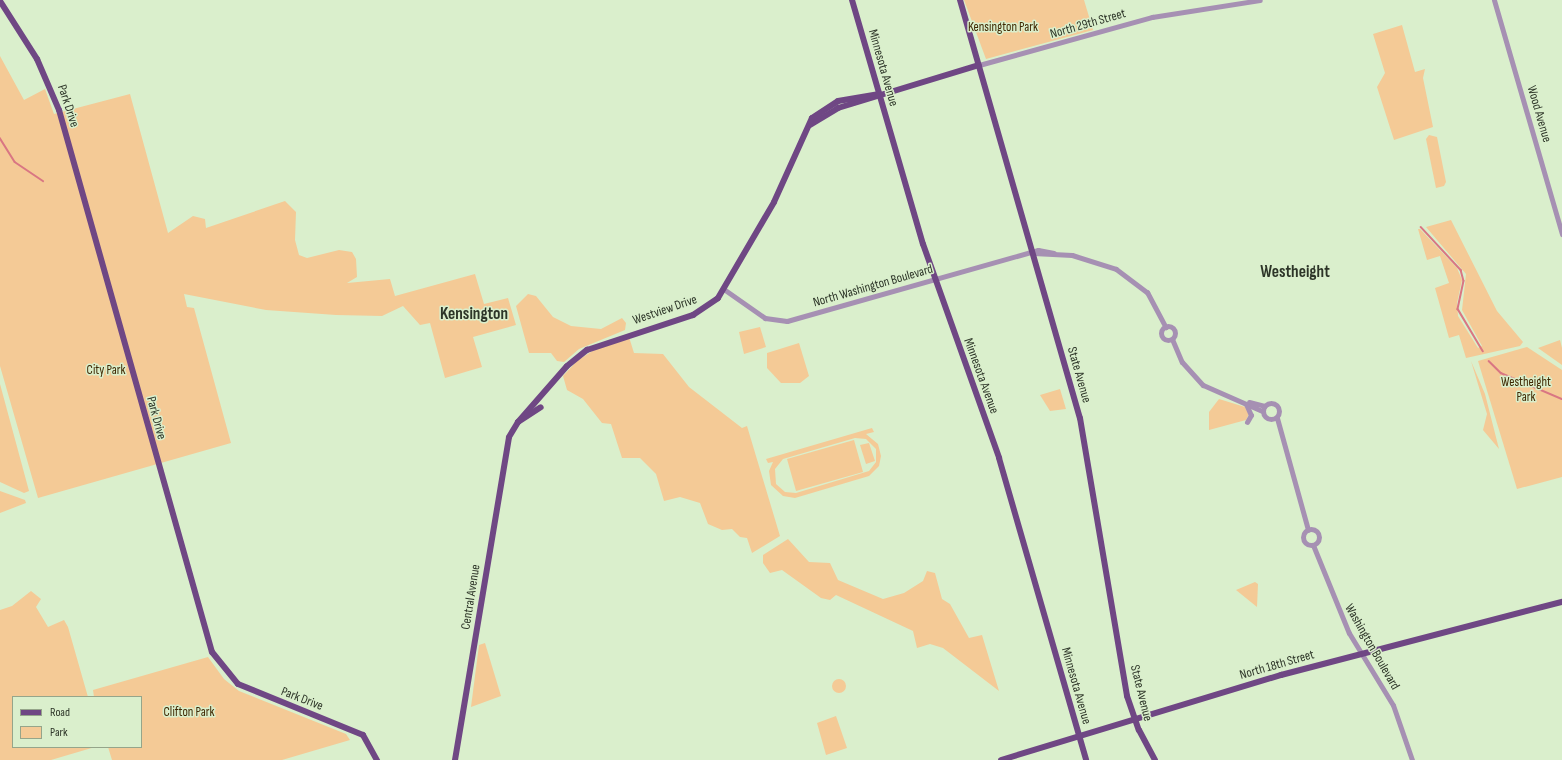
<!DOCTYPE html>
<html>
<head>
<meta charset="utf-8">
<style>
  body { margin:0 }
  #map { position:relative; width:1562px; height:760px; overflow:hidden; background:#daefcc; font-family:"Sofia Sans Condensed",sans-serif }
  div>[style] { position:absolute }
  .green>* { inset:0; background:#f4ca96 }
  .round { border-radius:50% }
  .stream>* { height:1.5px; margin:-0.75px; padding:0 0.75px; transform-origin:0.75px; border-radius:0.75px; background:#d97683 }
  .minor>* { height:5px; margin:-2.5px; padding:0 2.5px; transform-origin:2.5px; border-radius:2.5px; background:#a690b3 }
  .minor>.ring { margin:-2.5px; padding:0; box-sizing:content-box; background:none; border:5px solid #a690b3; border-radius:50% }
  .major>* { height:6px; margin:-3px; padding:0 3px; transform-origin:3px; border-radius:3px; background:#6f4784 }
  span { translate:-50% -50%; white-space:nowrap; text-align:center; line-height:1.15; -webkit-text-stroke:3px #daefcc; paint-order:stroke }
  .street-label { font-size:13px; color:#2d3528 }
  .park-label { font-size:13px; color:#3f2702 }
  .district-label { font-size:17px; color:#2d3528; font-weight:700 }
  .legend { position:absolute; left:12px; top:696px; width:130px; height:52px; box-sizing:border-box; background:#daefcc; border:1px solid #95a58a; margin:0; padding:5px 7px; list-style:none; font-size:12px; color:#2d3528 }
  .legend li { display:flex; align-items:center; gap:8px; height:20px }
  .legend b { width:20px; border:1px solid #95a58a }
</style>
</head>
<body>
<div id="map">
  <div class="green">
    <div style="clip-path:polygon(964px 0,1084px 0,1093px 30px,986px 59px)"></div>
    <div style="clip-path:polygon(1402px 25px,1415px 72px,1425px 69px,1423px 78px,1433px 127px,1394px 140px,1377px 87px,1385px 73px,1373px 34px)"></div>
    <div style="clip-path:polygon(0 56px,24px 100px,45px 89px,54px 114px,130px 94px,168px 233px,193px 216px,205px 219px,206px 228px,285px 201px,296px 212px,295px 240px,299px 255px,307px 258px,339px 250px,352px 252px,356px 259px,357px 277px,347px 283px,390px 279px,395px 296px,475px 274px,484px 304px,508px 298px,516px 325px,473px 337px,482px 367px,445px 378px,430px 323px,420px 325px,403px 306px,382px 316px,336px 315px,266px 310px,184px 294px,187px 307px,194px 308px,231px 443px,38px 498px,0 366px)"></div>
    <div style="clip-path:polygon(1429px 135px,1437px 137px,1446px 182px,1444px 186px,1436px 188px,1426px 139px)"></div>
    <div style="clip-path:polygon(1451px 220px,1497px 311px,1523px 342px,1520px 346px,1466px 358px,1459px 335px,1449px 338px,1435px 288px,1449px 283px,1440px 256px,1427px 260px,1418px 229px,1420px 229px,1457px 268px,1462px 280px,1457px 303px,1458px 316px,1478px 348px,1482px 346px,1462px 310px,1466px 274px,1426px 227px)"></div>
    <div style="clip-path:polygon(528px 294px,536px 296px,553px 317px,571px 326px,601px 329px,622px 318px,626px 323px,625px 330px,579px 349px,564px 362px,557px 361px,551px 353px,529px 353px,516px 306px)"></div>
    <div style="clip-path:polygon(760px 327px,766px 347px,744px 354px,739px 332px)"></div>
    <div style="clip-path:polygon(629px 337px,634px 353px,663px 354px,689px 387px,742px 428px,747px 426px,780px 536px,752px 553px,747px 538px,740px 537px,732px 529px,722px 530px,708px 524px,700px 503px,680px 497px,664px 501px,656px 474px,640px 458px,622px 458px,611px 424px,602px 423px,583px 399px,567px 390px,563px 376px,577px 361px,597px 348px)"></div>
    <div style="clip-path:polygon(1560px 340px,1562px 348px,1562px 365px,1538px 348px)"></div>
    <div style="clip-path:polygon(799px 343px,809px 376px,800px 383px,781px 383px,767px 368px,767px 353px)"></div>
    <div style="clip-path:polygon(1527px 347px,1562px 370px,1562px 477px,1517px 489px,1478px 361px)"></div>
    <div style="clip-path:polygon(1471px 361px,1485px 394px,1499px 449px,1483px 430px,1487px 414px)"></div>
    <div style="clip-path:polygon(0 384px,29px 491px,24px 493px,0 482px)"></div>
    <div style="clip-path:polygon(1060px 389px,1066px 409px,1050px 411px,1040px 395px)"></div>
    <div style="clip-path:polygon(1219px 399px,1245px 407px,1249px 414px,1246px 420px,1209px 430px,1209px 412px)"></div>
    <div style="clip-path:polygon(evenodd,872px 428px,874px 432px,866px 434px,878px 444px,881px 456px,879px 466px,869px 476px,795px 498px,783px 496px,771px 485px,769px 471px,773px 462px,768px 463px,766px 459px,872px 428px,855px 438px,866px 439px,876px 449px,876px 462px,869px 471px,796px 493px,785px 492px,776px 484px,775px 469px,783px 459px,855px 438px)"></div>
    <div style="clip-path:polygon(854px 440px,863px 472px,796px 491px,787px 459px)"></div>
    <div style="clip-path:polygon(869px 443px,875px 461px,866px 464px,860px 445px)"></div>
    <div style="clip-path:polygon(0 491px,25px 500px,26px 503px,0 513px)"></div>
    <div style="clip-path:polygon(788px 539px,809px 562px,830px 563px,838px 580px,883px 599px,904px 593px,923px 581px,927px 571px,935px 573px,942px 599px,950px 604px,969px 638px,982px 635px,999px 691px,943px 648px,930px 644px,917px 648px,913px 631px,836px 595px,830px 600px,821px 598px,782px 570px,770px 573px,763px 563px,763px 555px)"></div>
    <div style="clip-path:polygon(1255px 582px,1258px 584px,1257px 607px,1236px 590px)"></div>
    <div style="clip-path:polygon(31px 591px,41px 599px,36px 607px,48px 627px,64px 620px,68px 627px,88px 697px,13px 697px,13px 747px,95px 747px,51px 760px,0 760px,0 610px,12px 606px)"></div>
    <div style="clip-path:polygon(485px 643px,501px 696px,471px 707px,479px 645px)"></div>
    <div style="clip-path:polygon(208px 657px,224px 679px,239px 691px,346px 734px,350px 740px,282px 760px,112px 760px,108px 747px,141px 747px,141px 697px,94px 697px,93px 690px)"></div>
    <div class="round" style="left:832px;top:679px;width:14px;height:14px"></div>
    <div style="clip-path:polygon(836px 716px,847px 748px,826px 755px,817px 723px)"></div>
  </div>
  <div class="stream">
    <div style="left:0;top:138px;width:28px;rotate:58deg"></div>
    <div style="left:15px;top:162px;width:34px;rotate:34deg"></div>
    <div style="left:1421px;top:227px;width:59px;rotate:47.1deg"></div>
    <div style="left:1461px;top:270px;width:11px;rotate:75deg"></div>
    <div style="left:1464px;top:281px;width:29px;rotate:102deg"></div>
    <div style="left:1458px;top:309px;width:49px;rotate:59.2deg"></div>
    <div style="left:1489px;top:361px;width:17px;rotate:45deg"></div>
    <div style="left:1501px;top:373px;width:66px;rotate:23.1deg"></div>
  </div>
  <div class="minor">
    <div style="left:1494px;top:0;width:244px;rotate:73.8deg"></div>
    <div style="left:979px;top:65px;width:180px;rotate:-15.5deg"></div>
    <div style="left:1152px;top:17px;width:109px;rotate:-8.9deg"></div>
    <div style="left:1033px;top:253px;width:39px;rotate:3deg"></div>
    <div style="left:1072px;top:255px;width:46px;rotate:17.7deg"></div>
    <div style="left:1116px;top:269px;width:39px;rotate:37deg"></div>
    <div style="left:1147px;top:292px;width:40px;rotate:62deg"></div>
    <div style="left:725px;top:290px;width:49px;rotate:35deg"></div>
    <div style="left:765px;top:318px;width:22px;rotate:8deg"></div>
    <div style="left:787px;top:321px;width:261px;rotate:-15.8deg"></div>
    <div style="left:1038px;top:250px;width:16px;rotate:11deg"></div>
    <div class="ring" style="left:1161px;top:326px;width:9px;height:9px"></div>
    <div style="left:1172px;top:339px;width:25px;rotate:67deg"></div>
    <div style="left:1182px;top:362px;width:31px;rotate:48deg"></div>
    <div style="left:1203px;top:385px;width:64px;rotate:23.8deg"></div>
    <div style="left:1249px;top:402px;width:16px;rotate:14deg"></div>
    <div class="ring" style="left:1263px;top:403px;width:11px;height:11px"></div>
    <div style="left:1246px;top:404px;width:12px;rotate:66deg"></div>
    <div style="left:1251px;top:415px;width:8px;rotate:120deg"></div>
    <div style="left:1277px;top:418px;width:116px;rotate:74.5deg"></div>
    <div class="ring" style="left:1303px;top:529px;width:11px;height:11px"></div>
    <div style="left:1313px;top:545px;width:95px;rotate:67.8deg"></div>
    <div style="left:1349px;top:633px;width:84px;rotate:58.6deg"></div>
    <div style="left:1393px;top:705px;width:58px;rotate:70.9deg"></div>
  </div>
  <div class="major">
    <div style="left:852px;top:0;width:254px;rotate:73.8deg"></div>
    <div style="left:923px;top:244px;width:227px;rotate:70.4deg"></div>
    <div style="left:999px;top:458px;width:314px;rotate:73.9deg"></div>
    <div style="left:960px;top:0;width:435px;rotate:74deg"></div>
    <div style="left:1080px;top:418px;width:282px;rotate:80.4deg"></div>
    <div style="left:1127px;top:696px;width:36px;rotate:71deg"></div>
    <div style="left:1139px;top:730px;width:34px;rotate:62deg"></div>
    <div style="left:0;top:1px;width:69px;rotate:57.5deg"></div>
    <div style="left:37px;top:59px;width:56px;rotate:66.7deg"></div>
    <div style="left:59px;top:110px;width:563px;rotate:74.24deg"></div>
    <div style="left:212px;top:652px;width:41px;rotate:50.9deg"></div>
    <div style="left:238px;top:684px;width:135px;rotate:22.2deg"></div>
    <div style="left:363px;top:735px;width:29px;rotate:61deg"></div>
    <div style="left:810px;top:125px;width:33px;rotate:-31deg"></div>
    <div style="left:838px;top:108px;width:147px;rotate:-17deg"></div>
    <div style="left:518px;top:422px;width:27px;rotate:-33deg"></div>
    <div style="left:455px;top:760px;width:327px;rotate:-80.5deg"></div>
    <div style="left:509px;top:437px;width:17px;rotate:-59deg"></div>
    <div style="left:518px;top:422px;width:74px;rotate:-48.8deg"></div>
    <div style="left:567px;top:366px;width:26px;rotate:-39deg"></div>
    <div style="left:587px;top:350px;width:112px;rotate:-18.3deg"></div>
    <div style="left:693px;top:315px;width:30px;rotate:-34deg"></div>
    <div style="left:718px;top:298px;width:111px;rotate:-59.7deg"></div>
    <div style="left:774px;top:202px;width:92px;rotate:-65.7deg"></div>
    <div style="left:812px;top:118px;width:31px;rotate:-33deg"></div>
    <div style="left:838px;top:101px;width:42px;rotate:-9.7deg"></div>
    <div style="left:1001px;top:760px;width:293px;rotate:-16.9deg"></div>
    <div style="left:1281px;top:675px;width:290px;rotate:-14.6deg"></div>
  </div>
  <div class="street-label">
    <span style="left:1088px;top:24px;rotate:-16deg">North 29th Street</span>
    <span style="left:883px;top:68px;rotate:74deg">Minnesota Avenue</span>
    <span style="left:68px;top:106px;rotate:72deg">Park Drive</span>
    <span style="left:1539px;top:114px;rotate:74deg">Wood Avenue</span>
    <span style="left:873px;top:286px;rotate:-16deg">North Washington Boulevard</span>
    <span style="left:665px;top:310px;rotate:-19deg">Westview Drive</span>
    <span style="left:1079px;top:375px;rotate:74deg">State Avenue</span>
    <span style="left:981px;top:376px;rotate:70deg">Minnesota Avenue</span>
    <span style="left:156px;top:418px;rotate:75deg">Park Drive</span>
    <span style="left:471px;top:597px;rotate:-81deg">Central Avenue</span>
    <span style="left:1372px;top:647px;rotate:60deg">Washington Boulevard</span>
    <span style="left:1277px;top:665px;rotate:-16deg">North 18th Street</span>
    <span style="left:1076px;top:686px;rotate:74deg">Minnesota Avenue</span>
    <span style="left:1141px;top:693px;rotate:76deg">State Avenue</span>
    <span style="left:302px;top:699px;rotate:21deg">Park Drive</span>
  </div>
  <div class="park-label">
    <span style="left:1003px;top:27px">Kensington Park</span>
    <span style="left:106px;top:370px">City Park</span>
    <span style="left:1526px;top:390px">Westheight<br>Park</span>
    <span style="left:189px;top:712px">Clifton Park</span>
  </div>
  <div class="district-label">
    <span style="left:1295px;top:273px">Westheight</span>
    <span style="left:474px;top:315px">Kensington</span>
  </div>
  <ul class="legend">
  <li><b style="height:5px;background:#6f4784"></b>Road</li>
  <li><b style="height:11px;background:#f4ca96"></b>Park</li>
  </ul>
</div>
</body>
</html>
